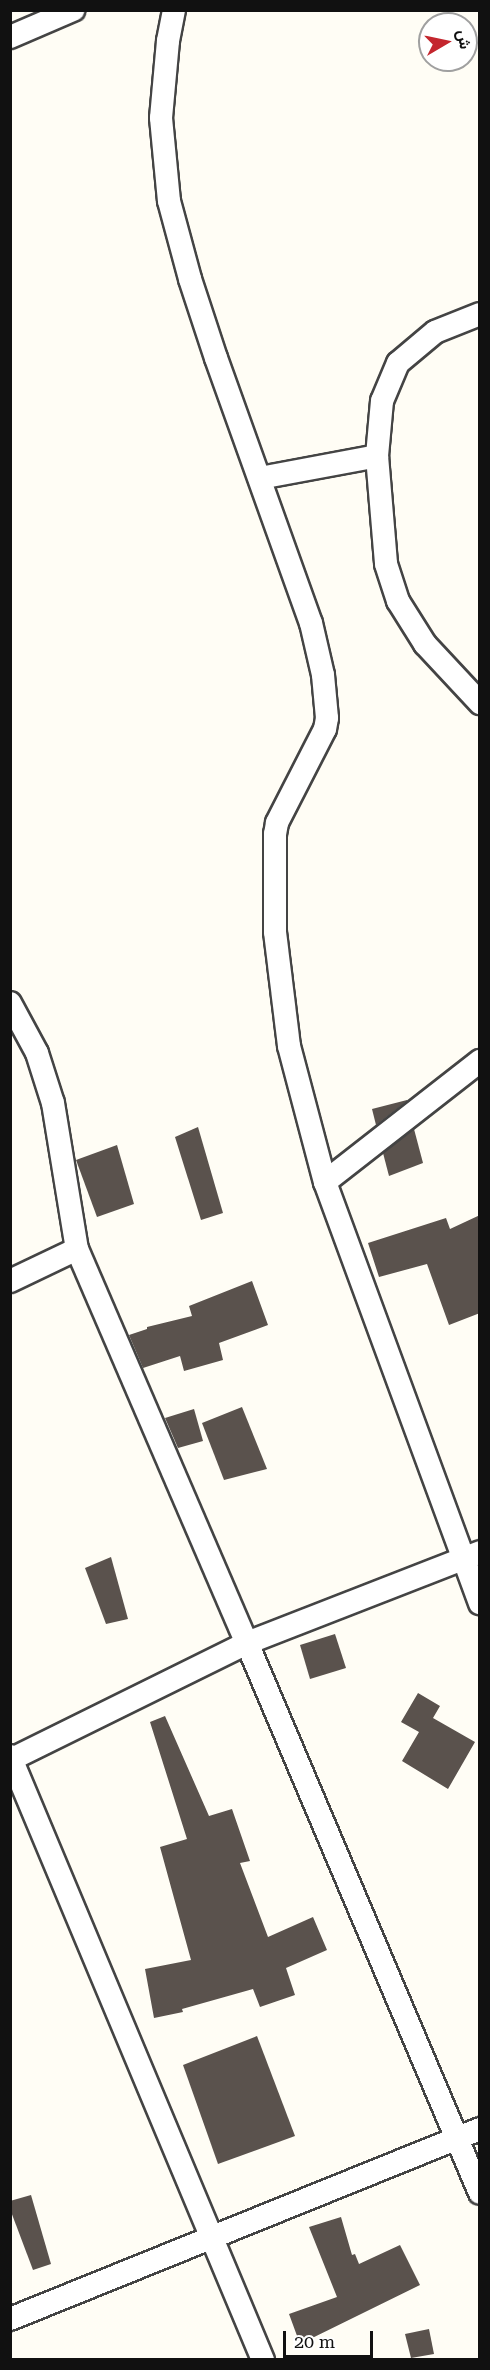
<!DOCTYPE html>
<html>
<head>
<meta charset="utf-8">
<style>
  body { margin:0 }
  #map { position:relative; width:490px; height:2370px; overflow:hidden; background:#fffdf5; font-family:"Roboto Serif",Vazirmatn,serif }
  div>[style] { position:absolute }
  .building>* { inset:0; background:#5a524d }
  .roads { filter:drop-shadow(2px 0 #444) drop-shadow(-2px 0 #444) drop-shadow(0 2px #444) drop-shadow(0 -2px #444) }
  .minor>* { height:22px; margin:-11px; padding:0 11px; transform-origin:11px; border-radius:11px; background:#fff }
  span { translate:-50% -50%; white-space:nowrap; text-align:center; line-height:1.15; -webkit-text-stroke:6px #fff; paint-order:stroke }
  .frame { position:absolute; inset:0; border:12px solid #111; pointer-events:none }
  .north { position:absolute; left:418px; top:12px; width:60px; height:60px; box-sizing:border-box; background:#fff; border:2px solid #a0a0a0; border-radius:50%; rotate:81deg; font-size:16px; font-weight:700; line-height:24px; text-align:center; color:#111 }
  .north::after { content:''; display:block; margin:auto; width:21px; height:27px; background:#c4262e; clip-path:polygon(50% 0,100% 100%,50% 72%,0 100%) }
  .scale { position:absolute; left:283px; top:2331px; width:90px; height:27px; box-sizing:border-box; border:3px solid #111; border-top:0; padding-left:8px; font-size:18px; line-height:21px; white-space:nowrap; color:#111; -webkit-text-stroke:4px #fff; paint-order:stroke }
</style>
</head>
<body>
<div id="map">
  <div class="building">
    <div style="clip-path:polygon(407px 1100px,407px 1101px,376px 1125px,372px 1109px)"></div>
    <div style="clip-path:polygon(198px 1127px,223px 1213px,201px 1220px,175px 1137px)"></div>
    <div style="clip-path:polygon(414px 1129px,423px 1163px,389px 1176px,383px 1153px)"></div>
    <div style="clip-path:polygon(117px 1145px,134px 1204px,97px 1217px,76px 1160px)"></div>
    <div style="clip-path:polygon(480px 1215px,480px 1313px,449px 1325px,427px 1264px,379px 1277px,368px 1243px,446px 1218px,450px 1229px)"></div>
    <div style="clip-path:polygon(252px 1281px,268px 1325px,219px 1343px,223px 1360px,184px 1371px,180px 1356px,143px 1368px,129px 1335px,147px 1329px,147px 1327px,192px 1316px,189px 1306px)"></div>
    <div style="clip-path:polygon(242px 1407px,267px 1469px,224px 1480px,202px 1423px)"></div>
    <div style="clip-path:polygon(194px 1409px,203px 1441px,178px 1448px,165px 1418px)"></div>
    <div style="clip-path:polygon(111px 1557px,128px 1619px,106px 1624px,85px 1568px)"></div>
    <div style="clip-path:polygon(335px 1634px,346px 1668px,310px 1679px,300px 1645px)"></div>
    <div style="clip-path:polygon(418px 1693px,440px 1706px,433px 1718px,475px 1742px,448px 1789px,402px 1761px,419px 1732px,401px 1722px)"></div>
    <div style="clip-path:polygon(165px 1716px,209px 1816px,232px 1809px,250px 1861px,240px 1863px,268px 1937px,313px 1917px,327px 1950px,286px 1968px,295px 1995px,260px 2007px,253px 1989px,182px 2009px,183px 2012px,154px 2018px,145px 1969px,191px 1960px,160px 1847px,187px 1839px,150px 1722px)"></div>
    <div style="clip-path:polygon(257px 2036px,295px 2136px,218px 2164px,183px 2065px)"></div>
    <div style="clip-path:polygon(31px 2195px,51px 2264px,33px 2270px,10px 2209px,10px 2201px)"></div>
    <div style="clip-path:polygon(341px 2217px,352px 2255px,355px 2254px,359px 2264px,400px 2245px,420px 2285px,300px 2344px,289px 2314px,337px 2297px,309px 2227px)"></div>
    <div style="clip-path:polygon(429px 2329px,434px 2354px,411px 2358px,405px 2334px)"></div>
  </div>
  <div class="roads">
    <div class="minor">
      <div style="left:174px;top:10px;width:32px;rotate:101deg"></div>
      <div style="left:168px;top:41px;width:77px;rotate:95.2deg"></div>
      <div style="left:161px;top:118px;width:83px;rotate:84.5deg"></div>
      <div style="left:169px;top:201px;width:81px;rotate:74.9deg"></div>
      <div style="left:190px;top:279px;width:83px;rotate:71.8deg"></div>
      <div style="left:216px;top:358px;width:282px;rotate:70.3deg"></div>
      <div style="left:311px;top:623px;width:53px;rotate:77deg"></div>
      <div style="left:323px;top:675px;width:43px;rotate:84.7deg"></div>
      <div style="left:327px;top:718px;width:11px;rotate:100deg"></div>
      <div style="left:325px;top:729px;width:106px;rotate:117.1deg"></div>
      <div style="left:277px;top:823px;width:11px;rotate:100deg"></div>
      <div style="left:275px;top:834px;width:98px;rotate:90deg"></div>
      <div style="left:275px;top:932px;width:115px;rotate:83deg"></div>
      <div style="left:289px;top:1046px;width:141px;rotate:75.2deg"></div>
      <div style="left:325px;top:1182px;width:449px;rotate:69.8deg"></div>
      <div style="left:10px;top:37px;width:69px;rotate:-23.2deg"></div>
      <div style="left:480px;top:314px;width:48px;rotate:158.2deg"></div>
      <div style="left:435px;top:332px;width:48px;rotate:140deg"></div>
      <div style="left:398px;top:363px;width:41px;rotate:112.8deg"></div>
      <div style="left:382px;top:401px;width:55px;rotate:95.2deg"></div>
      <div style="left:377px;top:456px;width:108px;rotate:85.2deg"></div>
      <div style="left:386px;top:564px;width:39px;rotate:72deg"></div>
      <div style="left:398px;top:601px;width:51px;rotate:57.9deg"></div>
      <div style="left:425px;top:644px;width:81px;rotate:47deg"></div>
      <div style="left:260px;top:478px;width:119px;rotate:-10.6deg"></div>
      <div style="left:10px;top:1003px;width:57px;rotate:61.6deg"></div>
      <div style="left:37px;top:1053px;width:52px;rotate:72.3deg"></div>
      <div style="left:53px;top:1103px;width:148px;rotate:80.7deg"></div>
      <div style="left:77px;top:1249px;width:429px;rotate:66.7deg"></div>
      <div style="left:247px;top:1643px;width:597px;rotate:67.04deg"></div>
      <div style="left:325px;top:1182px;width:197px;rotate:-38deg"></div>
      <div style="left:10px;top:1281px;width:74px;rotate:-25.5deg"></div>
      <div style="left:10px;top:1756px;width:655px;rotate:67.27deg"></div>
      <div style="left:10px;top:1760px;width:264px;rotate:-26.3deg"></div>
      <div style="left:247px;top:1643px;width:250px;rotate:-21.3deg"></div>
      <div style="left:10px;top:2319px;width:507px;rotate:-22.01deg"></div>
    </div>
  </div>
  <div class="frame"></div>
  <div class="north">ش</div>
  <div class="scale">20 m</div>
</div>
</body>
</html>
